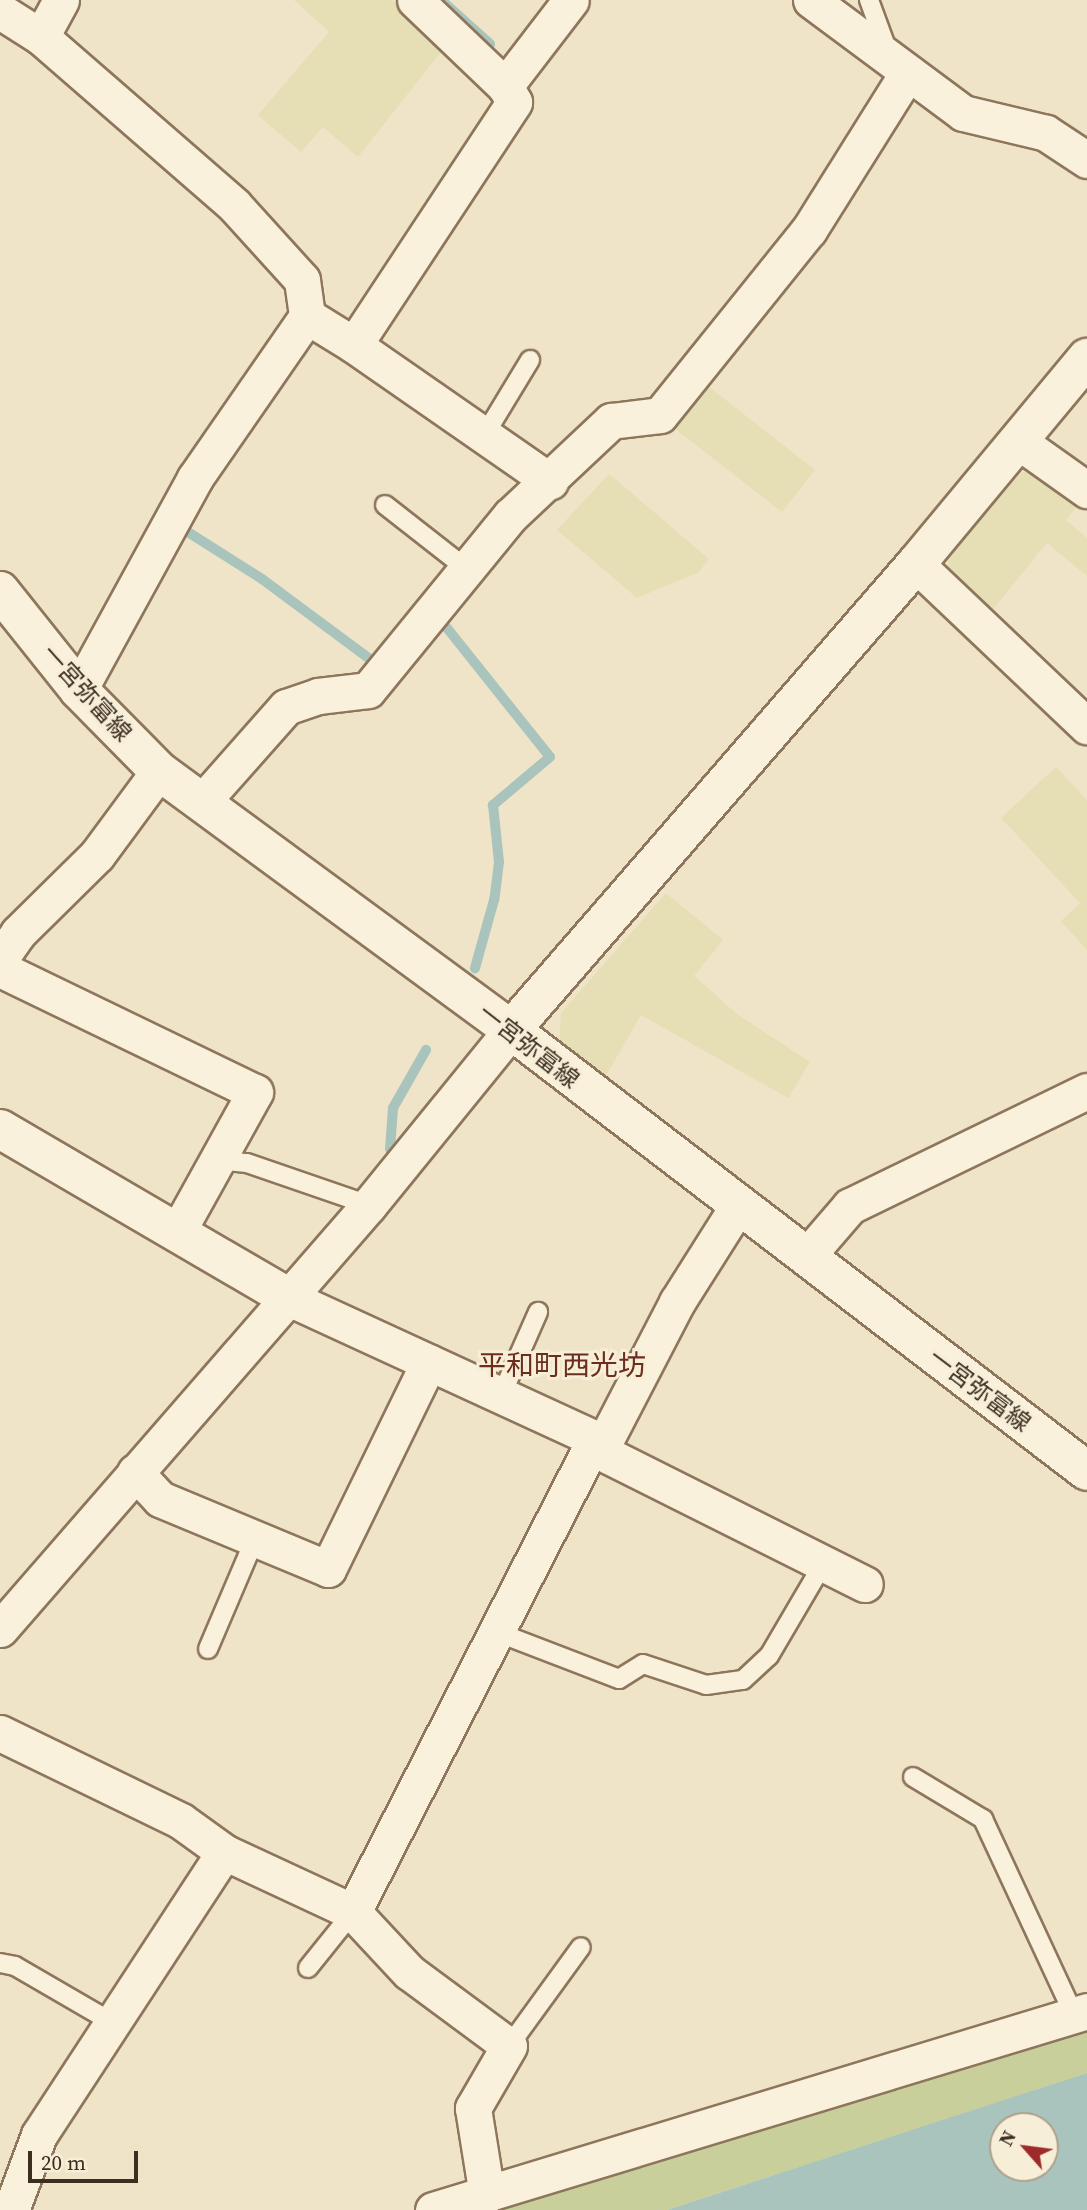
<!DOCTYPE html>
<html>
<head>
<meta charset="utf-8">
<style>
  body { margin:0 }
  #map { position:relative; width:1087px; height:2210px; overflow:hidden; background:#f0e4c8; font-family:"Source Serif 4","Noto Sans JP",serif }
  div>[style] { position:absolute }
  .farmland>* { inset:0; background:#e6deb5 }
  .green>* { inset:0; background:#c9cf9b }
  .water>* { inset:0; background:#a9c4bc }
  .stream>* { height:10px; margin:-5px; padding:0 5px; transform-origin:5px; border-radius:5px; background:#a9c4bc }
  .roads { filter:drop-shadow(2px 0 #8d765c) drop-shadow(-2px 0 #8d765c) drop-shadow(0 2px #8d765c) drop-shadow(0 -2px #8d765c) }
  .service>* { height:18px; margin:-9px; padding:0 9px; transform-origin:9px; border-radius:9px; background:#faf1dc }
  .minor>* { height:35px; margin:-17.5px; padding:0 17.5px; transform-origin:17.5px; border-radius:17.5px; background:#faf1dc }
  .tertiary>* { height:38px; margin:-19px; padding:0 19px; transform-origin:19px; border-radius:19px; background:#faf1dc }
  .secondary>* { height:38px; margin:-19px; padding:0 19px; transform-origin:19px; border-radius:19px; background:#faf1dc }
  span { translate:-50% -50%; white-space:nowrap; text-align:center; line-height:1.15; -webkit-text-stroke:6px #f7eed8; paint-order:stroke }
  .street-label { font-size:24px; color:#3d2e20 }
  .quarter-label { font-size:28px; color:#6b2e1e }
  .north { position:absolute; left:989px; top:2112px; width:70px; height:70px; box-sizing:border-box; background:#f7eed8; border:2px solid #ada18e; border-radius:50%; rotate:298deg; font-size:19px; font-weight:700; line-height:28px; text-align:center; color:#3d2e20 }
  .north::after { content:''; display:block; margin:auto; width:24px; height:32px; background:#9e2a2b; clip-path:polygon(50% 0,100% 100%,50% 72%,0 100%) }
  .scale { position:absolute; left:28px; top:2151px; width:110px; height:32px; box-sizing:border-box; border:4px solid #3d2e20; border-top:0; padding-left:9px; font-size:21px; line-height:24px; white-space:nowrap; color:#3d2e20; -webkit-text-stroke:5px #f7eed8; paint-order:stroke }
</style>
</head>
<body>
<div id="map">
  <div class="farmland">
    <div style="clip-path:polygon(294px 0,392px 0,444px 48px,358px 157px,323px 127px,301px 152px,258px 115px,329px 32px)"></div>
    <div style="clip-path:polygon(699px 379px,815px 470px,782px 512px,665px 421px)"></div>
    <div style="clip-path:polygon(1034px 471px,1080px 503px,1066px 520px,1087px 538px,1087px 576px,1047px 543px,990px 613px,950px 576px,947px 557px,1022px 472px)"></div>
    <div style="clip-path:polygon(609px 474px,709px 559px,699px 572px,637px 598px,557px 530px)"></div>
    <div style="clip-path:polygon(1056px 767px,1087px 800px,1087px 950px,1061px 921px,1080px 903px,1001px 818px)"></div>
    <div style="clip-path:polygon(666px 893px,723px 940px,694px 976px,737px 1014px,810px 1062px,788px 1098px,641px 1015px,603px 1081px,559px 1048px,561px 1013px)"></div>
  </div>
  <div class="green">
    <div style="clip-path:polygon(1087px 2027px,1087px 2073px,667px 2210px,482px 2210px)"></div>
  </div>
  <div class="water">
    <div style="clip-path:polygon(evenodd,1087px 2073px,1087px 2210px,667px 2210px,942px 2120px,1087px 2073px,1003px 2126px,1045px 2126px,1045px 2168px,1003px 2168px,1003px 2126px)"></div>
  </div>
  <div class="stream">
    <div style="left:441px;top:0;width:66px;rotate:41.9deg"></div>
    <div style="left:183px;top:529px;width:93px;rotate:32.3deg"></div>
    <div style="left:262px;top:579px;width:136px;rotate:36.6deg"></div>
    <div style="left:447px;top:628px;width:165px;rotate:51.4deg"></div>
    <div style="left:550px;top:757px;width:75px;rotate:139.9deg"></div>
    <div style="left:493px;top:805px;width:57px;rotate:84deg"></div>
    <div style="left:499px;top:862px;width:38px;rotate:97deg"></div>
    <div style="left:494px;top:900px;width:71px;rotate:105.6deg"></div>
    <div style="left:390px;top:1149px;width:41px;rotate:-85.8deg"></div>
    <div style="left:393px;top:1108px;width:67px;rotate:-60.4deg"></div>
  </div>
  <div class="roads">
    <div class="service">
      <div style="left:869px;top:0;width:55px;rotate:69.9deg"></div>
      <div style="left:484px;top:436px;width:89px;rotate:-58.8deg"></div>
      <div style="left:385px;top:505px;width:104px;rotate:38deg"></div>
      <div style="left:217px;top:1160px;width:30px;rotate:6deg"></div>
      <div style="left:247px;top:1163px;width:129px;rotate:19deg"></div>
      <div style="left:501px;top:1396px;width:92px;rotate:-66.2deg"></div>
      <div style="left:494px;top:1631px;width:134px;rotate:21deg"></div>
      <div style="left:619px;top:1679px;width:28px;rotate:-32deg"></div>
      <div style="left:643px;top:1664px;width:66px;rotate:18.4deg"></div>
      <div style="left:706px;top:1685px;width:37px;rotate:-8deg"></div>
      <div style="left:743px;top:1680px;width:35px;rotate:-43deg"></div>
      <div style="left:769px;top:1656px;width:107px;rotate:-59.6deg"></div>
      <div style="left:208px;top:1649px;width:120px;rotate:-66.9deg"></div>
      <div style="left:913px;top:1777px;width:82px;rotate:31deg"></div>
      <div style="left:983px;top:1819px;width:216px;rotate:65.1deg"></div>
      <div style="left:0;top:1963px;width:15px;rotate:11deg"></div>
      <div style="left:15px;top:1966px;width:110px;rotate:30.1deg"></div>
      <div style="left:308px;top:1968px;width:72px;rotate:-51.2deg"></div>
      <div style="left:509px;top:2046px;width:122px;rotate:-54deg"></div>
    </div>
    <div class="minor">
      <div style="left:415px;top:0;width:124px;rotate:43.7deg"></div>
      <div style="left:811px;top:0;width:189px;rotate:36.6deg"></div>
      <div style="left:963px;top:113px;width:85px;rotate:13.5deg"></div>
      <div style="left:1046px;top:133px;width:49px;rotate:33.4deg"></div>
      <div style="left:0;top:11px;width:49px;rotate:32.4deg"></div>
      <div style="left:41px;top:37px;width:256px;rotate:41deg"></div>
      <div style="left:234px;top:205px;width:101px;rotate:47.8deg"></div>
      <div style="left:302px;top:280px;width:36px;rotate:82deg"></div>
      <div style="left:307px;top:316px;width:55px;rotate:31.7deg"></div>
      <div style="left:354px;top:345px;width:291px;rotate:-56.6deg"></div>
      <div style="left:514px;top:102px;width:18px;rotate:-119deg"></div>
      <div style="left:505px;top:86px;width:108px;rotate:-52.5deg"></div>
      <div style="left:41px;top:37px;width:42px;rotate:-61.6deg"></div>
      <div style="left:354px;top:345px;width:239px;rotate:34.8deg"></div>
      <div style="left:1018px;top:441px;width:85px;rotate:35.4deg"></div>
      <div style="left:916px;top:564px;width:236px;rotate:43.5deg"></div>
      <div style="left:79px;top:690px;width:242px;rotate:-61.3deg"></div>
      <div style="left:195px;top:478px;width:197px;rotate:-55.3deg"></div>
      <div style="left:202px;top:802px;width:127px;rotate:-48.5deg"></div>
      <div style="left:286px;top:707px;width:34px;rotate:-19deg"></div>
      <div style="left:318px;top:696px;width:50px;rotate:-6.8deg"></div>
      <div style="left:368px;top:690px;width:225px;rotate:-50.8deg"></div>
      <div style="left:510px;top:516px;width:139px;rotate:-43.2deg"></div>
      <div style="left:611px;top:421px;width:49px;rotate:-7deg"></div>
      <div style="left:660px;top:415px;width:238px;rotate:-51.2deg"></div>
      <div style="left:809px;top:230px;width:186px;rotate:-57.9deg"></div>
      <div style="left:0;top:959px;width:32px;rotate:-55deg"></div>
      <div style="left:18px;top:933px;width:111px;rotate:-44.6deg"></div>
      <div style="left:97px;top:855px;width:104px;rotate:-53.6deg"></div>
      <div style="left:0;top:969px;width:283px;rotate:25.8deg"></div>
      <div style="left:255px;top:1092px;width:161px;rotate:119deg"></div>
      <div style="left:806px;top:1257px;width:67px;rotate:-49.2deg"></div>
      <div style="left:850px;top:1206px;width:263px;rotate:-25.9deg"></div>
      <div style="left:289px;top:1298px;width:347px;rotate:24.7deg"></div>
      <div style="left:604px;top:1443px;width:14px;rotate:69deg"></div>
      <div style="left:609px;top:1456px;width:286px;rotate:26.6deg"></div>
      <div style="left:604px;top:1443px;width:159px;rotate:-62.6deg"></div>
      <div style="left:677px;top:1302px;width:112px;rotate:-57.7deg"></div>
      <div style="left:135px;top:1472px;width:37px;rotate:47deg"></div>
      <div style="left:160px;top:1499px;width:182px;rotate:22.6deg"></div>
      <div style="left:328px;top:1569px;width:230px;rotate:-64deg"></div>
      <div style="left:0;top:1629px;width:562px;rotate:-48.97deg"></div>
      <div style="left:369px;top:1205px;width:225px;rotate:-50.9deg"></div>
      <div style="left:0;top:1733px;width:201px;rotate:25.9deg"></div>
      <div style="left:181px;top:1821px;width:53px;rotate:35.8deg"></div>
      <div style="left:224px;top:1852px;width:142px;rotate:24.9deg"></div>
      <div style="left:353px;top:1912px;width:82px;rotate:47deg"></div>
      <div style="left:409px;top:1972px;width:124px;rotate:36.5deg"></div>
      <div style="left:509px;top:2046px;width:72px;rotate:120.1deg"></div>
      <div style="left:473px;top:2108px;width:88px;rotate:80.9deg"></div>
      <div style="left:353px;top:1912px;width:531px;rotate:-62.9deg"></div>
      <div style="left:11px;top:2210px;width:80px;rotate:-69.5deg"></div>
      <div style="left:39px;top:2135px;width:338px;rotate:-56.8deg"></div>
      <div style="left:433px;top:2210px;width:684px;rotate:-16.92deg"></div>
    </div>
    <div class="tertiary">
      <div style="left:511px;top:1030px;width:617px;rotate:-49.01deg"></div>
      <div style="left:916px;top:564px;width:268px;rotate:-50.3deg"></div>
      <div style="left:0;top:1129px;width:335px;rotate:30.3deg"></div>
    </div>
    <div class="secondary">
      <div style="left:0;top:591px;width:127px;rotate:51.4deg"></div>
      <div style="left:79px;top:690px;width:114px;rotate:45.4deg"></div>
      <div style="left:159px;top:771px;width:437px;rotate:36.3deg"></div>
      <div style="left:511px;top:1030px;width:725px;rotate:37.44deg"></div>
    </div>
  </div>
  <div class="street-label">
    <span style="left:87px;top:693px;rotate:48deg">一宮弥富線</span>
    <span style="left:529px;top:1046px;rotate:38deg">一宮弥富線</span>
    <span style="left:980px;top:1390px;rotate:37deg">一宮弥富線</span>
  </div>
  <div class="quarter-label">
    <span style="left:562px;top:1365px">平和町西光坊</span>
  </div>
  <div class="north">N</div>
  <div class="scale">20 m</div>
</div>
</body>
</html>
